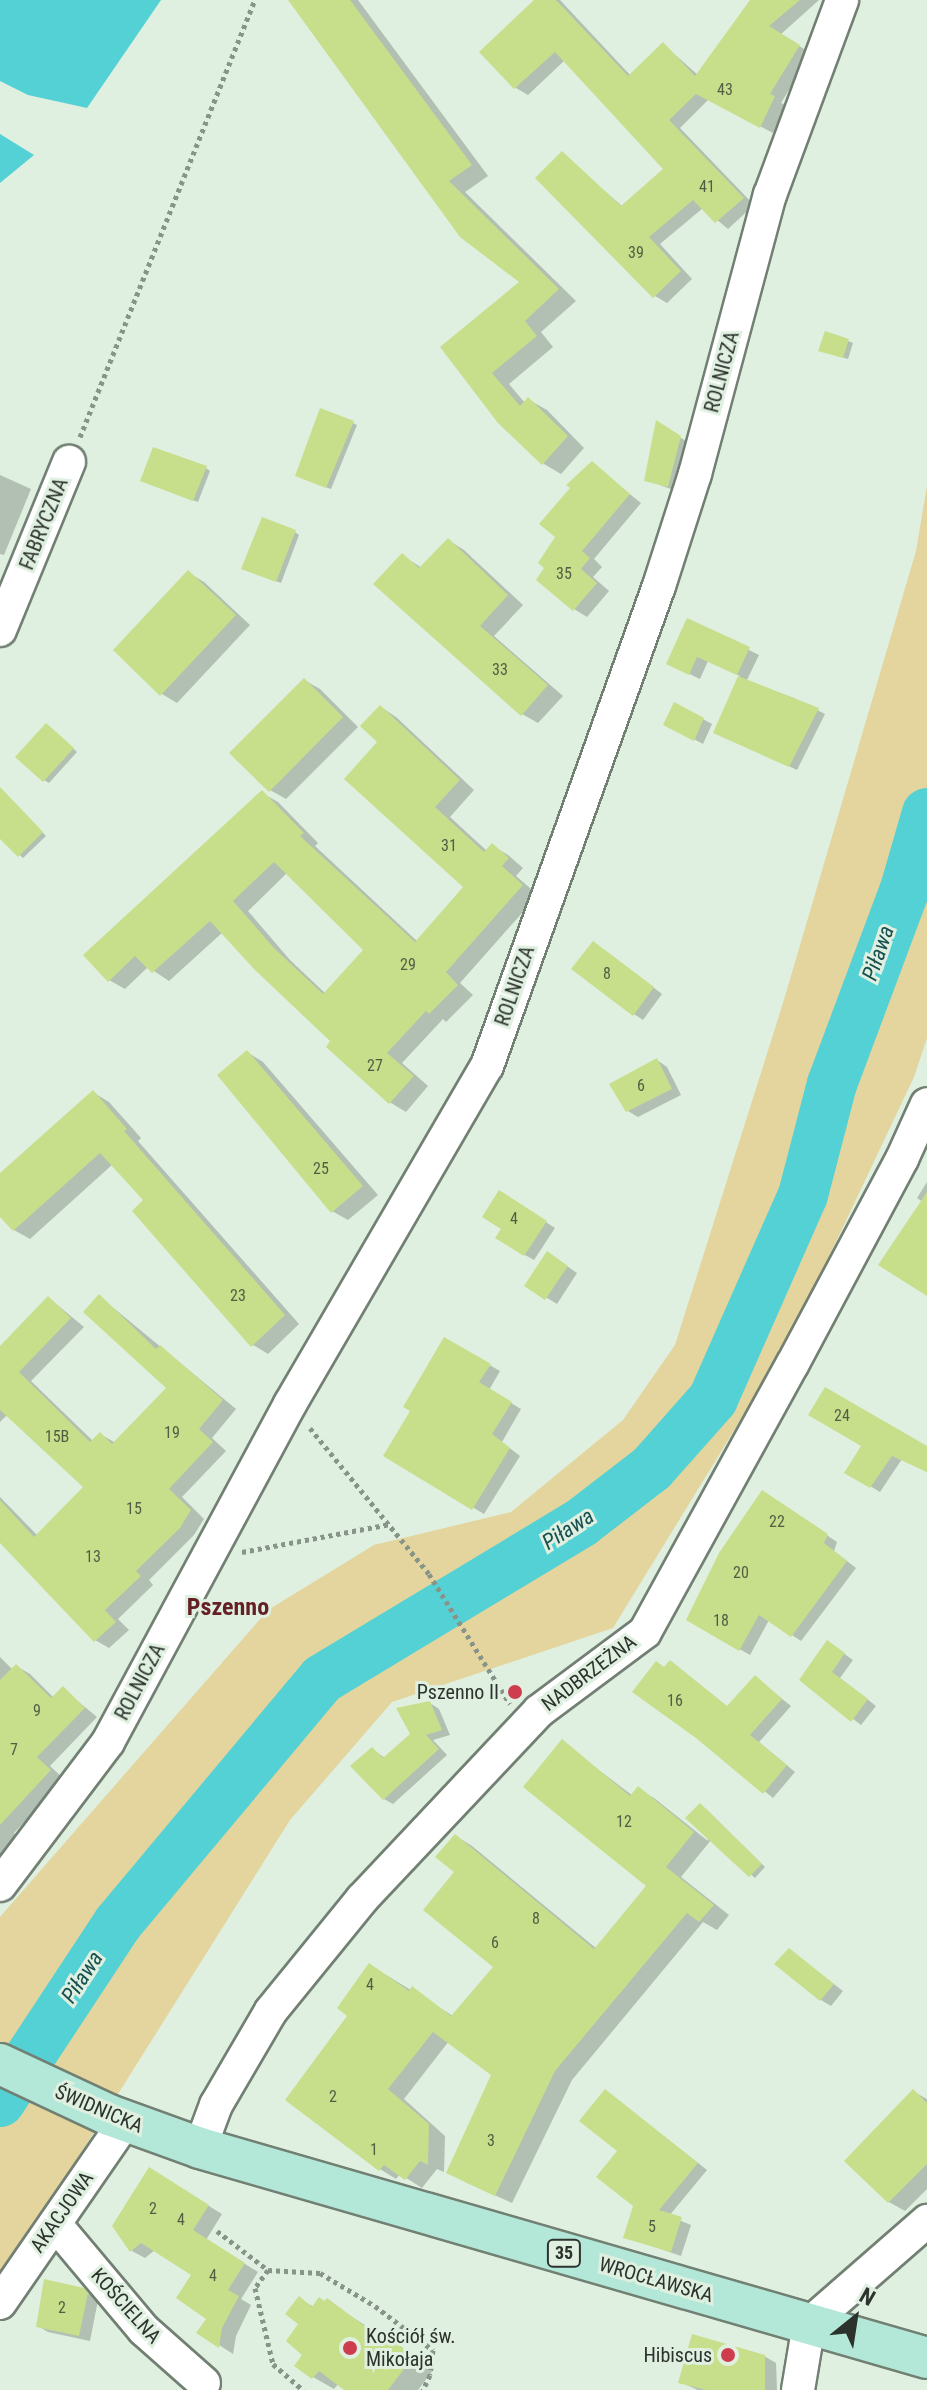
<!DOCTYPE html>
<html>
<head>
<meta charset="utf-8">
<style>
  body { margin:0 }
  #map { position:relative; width:927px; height:2390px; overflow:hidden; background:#dfefe0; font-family:"Roboto Condensed",sans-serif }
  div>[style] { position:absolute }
  .green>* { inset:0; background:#e3d59d }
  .water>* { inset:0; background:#53d1d5 }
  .shadow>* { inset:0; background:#0003 }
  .river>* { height:50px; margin:-25px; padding:0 25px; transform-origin:25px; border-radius:25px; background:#53d1d5 }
  .building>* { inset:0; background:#c7de8b }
  .path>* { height:5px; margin-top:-2.5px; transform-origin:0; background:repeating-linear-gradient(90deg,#889489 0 4px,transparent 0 8px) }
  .roads { filter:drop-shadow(2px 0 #728073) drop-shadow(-2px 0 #728073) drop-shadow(0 2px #728073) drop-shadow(0 -2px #728073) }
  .minor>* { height:32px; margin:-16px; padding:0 16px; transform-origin:16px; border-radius:16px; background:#fff }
  .major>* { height:40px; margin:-20px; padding:0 20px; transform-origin:20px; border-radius:20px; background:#b3e8d9 }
  .dots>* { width:22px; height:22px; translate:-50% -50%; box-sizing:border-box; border:4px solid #dfefe0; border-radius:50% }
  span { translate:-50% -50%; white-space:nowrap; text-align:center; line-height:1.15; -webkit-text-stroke:6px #dfefe0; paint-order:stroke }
  .number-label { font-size:16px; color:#535d44 }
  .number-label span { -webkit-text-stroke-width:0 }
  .shield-label span { padding:2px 6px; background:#dfefe0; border:2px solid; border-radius:6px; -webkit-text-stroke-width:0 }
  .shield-label { font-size:18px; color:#2c322c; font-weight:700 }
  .street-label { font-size:20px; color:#2c322c }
  .poi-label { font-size:20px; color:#2c322c }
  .right { translate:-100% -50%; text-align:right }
  .left { translate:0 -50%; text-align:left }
  .water-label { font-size:22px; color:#184f51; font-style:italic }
  .quarter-label { font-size:24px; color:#652026; font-weight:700 }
  .north { position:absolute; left:815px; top:2278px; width:80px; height:80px; -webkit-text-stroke:6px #dfefe0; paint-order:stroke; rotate:30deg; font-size:22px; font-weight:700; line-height:32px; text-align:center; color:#2c322c }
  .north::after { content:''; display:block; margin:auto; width:28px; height:36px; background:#2c322c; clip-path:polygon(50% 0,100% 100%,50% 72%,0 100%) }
</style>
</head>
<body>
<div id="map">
  <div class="green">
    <div style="clip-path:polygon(927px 486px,927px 1038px,914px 1077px,790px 1339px,613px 1628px,392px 1702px,290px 1820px,0 2282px,0 1917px,268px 1610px,374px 1545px,511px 1512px,623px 1420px,675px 1345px,783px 1003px,916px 551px)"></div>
  </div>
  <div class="water">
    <div style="clip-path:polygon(0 0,161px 0,87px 108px,28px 95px,0 81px)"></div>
    <div style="clip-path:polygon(0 134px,34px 155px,0 183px)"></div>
  </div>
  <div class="shadow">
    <div style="clip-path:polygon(291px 0,358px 0,488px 176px,465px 192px,576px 301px,541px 332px,553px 347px,509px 384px,525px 403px,529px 400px,547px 410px,584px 448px,561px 474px,544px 464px,499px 421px,442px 348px,523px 282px)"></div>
    <div style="clip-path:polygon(537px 0,560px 0,631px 76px,664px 45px,698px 75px,754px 0,819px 0,780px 35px,811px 53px,781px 103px,786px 105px,773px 133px,709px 99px,680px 128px,754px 205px,728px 229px,703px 208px,660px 244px,692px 279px,667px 303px,655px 296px,562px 154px,622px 206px,666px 169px,565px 60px,528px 95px,516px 88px,482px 52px)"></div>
    <div style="clip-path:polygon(848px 341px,853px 343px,848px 359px,821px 351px)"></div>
    <div style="clip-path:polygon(353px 423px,357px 425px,331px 489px,302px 478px)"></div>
    <div style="clip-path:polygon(658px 424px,691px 444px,679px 492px,646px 480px)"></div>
    <div style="clip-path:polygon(592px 464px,641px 503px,594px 559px,602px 567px,593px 577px,609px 591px,587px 617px,574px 609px,547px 568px)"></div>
    <div style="clip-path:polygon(206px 468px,210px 471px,198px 502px,147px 483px)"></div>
    <div style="clip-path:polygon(0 475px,31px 489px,4px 555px,0 554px)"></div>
    <div style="clip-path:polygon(295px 532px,299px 535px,281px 583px,248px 571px)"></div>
    <div style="clip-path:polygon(448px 540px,464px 550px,523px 605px,494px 636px,563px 696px,538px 723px,522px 714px,403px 556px,422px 568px)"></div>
    <div style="clip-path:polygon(189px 573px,204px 582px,250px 625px,177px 703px,162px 694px)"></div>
    <div style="clip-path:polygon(688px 620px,759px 655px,746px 682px,794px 698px,825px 714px,797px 770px,716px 732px,740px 676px,708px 661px,700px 679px,679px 669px)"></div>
    <div style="clip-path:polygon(304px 680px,320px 689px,358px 727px,286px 799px,270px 790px)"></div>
    <div style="clip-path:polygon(675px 704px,712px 724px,703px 744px,666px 724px)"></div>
    <div style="clip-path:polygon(evenodd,381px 707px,396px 717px,474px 790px,450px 817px,487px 851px,493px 846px,508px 855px,523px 868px,516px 876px,538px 895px,460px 983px,473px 995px,446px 1022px,443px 1019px,402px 1063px,428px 1086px,406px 1112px,391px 1103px,328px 1047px,333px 1041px,223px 932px,169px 981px,148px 967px,125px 989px,109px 980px,262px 793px,278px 802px,318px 843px,315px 846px,418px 942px,466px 886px,379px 742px,381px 707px,288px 872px,366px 950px,326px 994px,290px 960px,248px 911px,288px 872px)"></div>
    <div style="clip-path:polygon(51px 728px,77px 752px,49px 783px,44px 780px)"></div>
    <div style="clip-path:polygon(15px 803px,46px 836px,23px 858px,0 837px,0 808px)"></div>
    <div style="clip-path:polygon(603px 949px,662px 994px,643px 1020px,634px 1014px)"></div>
    <div style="clip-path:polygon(247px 1052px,263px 1062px,378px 1195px,348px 1220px,332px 1211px,281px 1152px,284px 1149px)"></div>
    <div style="clip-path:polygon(657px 1060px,667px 1067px,681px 1095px,638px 1117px,628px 1111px)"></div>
    <div style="clip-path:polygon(94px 1093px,109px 1102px,141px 1138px,138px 1141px,299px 1324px,268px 1354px,253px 1345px,146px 1200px,113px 1164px,30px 1239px,14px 1230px,0 1214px,0 1176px)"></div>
    <div style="clip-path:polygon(927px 1182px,927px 1294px,923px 1202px,917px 1198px)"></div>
    <div style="clip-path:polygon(509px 1198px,555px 1228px,534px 1260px,525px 1255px,504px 1229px)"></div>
    <div style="clip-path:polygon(558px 1260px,577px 1273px,557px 1304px,526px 1285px)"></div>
    <div style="clip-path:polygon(99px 1296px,236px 1409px,212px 1438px,226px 1451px,182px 1497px,204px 1519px,194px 1535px,149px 1580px,153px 1585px,118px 1619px,129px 1630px,109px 1648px,95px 1640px,0 1540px,0 1497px,38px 1536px,86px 1487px,8px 1414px,0 1422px,0 1349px,49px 1298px,84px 1327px,31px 1381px,93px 1441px,100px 1434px,114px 1442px,169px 1388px)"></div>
    <div style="clip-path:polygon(445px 1340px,500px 1371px,489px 1390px,521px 1409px,502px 1442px,520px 1456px,484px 1514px,386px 1455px,412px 1410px)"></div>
    <div style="clip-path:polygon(864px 1445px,927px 1448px,927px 1472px,902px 1459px,880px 1492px,847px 1472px)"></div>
    <div style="clip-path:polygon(772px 1499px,837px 1542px,834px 1551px,856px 1568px,801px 1641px,769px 1620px,750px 1655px,689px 1620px)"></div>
    <div style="clip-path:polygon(836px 1648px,853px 1660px,840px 1678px,876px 1706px,861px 1725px,802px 1680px)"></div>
    <div style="clip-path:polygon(0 1657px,13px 1670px,16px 1666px,30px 1674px,54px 1698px,63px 1689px,97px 1717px,50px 1766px,64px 1779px,14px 1833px,19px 1838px,0 1860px)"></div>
    <div style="clip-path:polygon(671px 1662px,728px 1707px,755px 1677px,791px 1706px,759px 1742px,795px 1772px,773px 1798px,697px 1736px,666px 1669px)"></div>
    <div style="clip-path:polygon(430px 1703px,439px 1709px,450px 1735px,433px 1740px,447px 1755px,393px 1804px,384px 1799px,372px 1749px,385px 1758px,413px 1734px)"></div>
    <div style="clip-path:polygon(562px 1742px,633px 1796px,638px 1789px,654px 1798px,708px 1841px,705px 1808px,765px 1867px,755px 1878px,711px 1840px,681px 1877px,729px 1915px,717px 1930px,703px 1922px,572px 2080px,512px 2203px,465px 2182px,493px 2074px,449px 2041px,404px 2099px,445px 2136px,444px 2172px,437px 2169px,422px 2188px,400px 2174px,396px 2179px,380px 2169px,350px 2015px,370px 1965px,453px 2016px,496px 1966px,457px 1872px,456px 1836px,472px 1846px,597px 1949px,649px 1886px)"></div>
    <div style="clip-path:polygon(789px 1950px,843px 1991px,831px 2006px,821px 2000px)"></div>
    <div style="clip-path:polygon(914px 2092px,927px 2099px,927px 2189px,905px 2211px,889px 2202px,847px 2161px)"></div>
    <div style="clip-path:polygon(615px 2098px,707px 2170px,669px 2216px,691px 2225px,681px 2256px,626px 2237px,636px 2205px,620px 2150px)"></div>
    <div style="clip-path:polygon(163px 2178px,222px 2214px,206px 2240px,258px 2272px,241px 2299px,251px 2305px,236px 2336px,233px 2354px,199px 2332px,209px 2319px,194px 2275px,155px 2250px,145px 2258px,132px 2251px)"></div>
    <div style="clip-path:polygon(83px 2290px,98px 2300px,90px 2341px,48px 2332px,38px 2326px)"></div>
    <div style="clip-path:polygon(299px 2299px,314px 2307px,327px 2301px,434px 2369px,418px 2390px,348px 2390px,339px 2383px,334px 2389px,313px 2377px,305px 2354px)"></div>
    <div style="clip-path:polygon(764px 2356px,776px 2363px,777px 2390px,698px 2390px,680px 2382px)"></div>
  </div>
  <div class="river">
    <div style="left:0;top:2102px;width:214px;rotate:-56.6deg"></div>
    <div style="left:118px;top:1923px;width:318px;rotate:-50.1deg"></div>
    <div style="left:322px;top:1679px;width:304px;rotate:-31.1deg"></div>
    <div style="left:582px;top:1522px;width:88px;rotate:-37.6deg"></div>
    <div style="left:652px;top:1468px;width:92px;rotate:-48.5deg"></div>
    <div style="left:713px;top:1399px;width:223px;rotate:-66.2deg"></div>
    <div style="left:803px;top:1195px;width:115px;rotate:-75.4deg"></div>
    <div style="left:832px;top:1084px;width:208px;rotate:-69.5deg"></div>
    <div style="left:905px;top:889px;width:79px;rotate:-73.9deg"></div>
  </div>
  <div class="building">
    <div style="clip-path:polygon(288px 0,350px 0,472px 165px,449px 181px,559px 289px,525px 321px,537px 336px,492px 373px,520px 406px,528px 397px,568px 436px,542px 465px,498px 423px,440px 347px,519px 282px,460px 237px)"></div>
    <div style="clip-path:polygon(534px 0,556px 0,628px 76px,663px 42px,695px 76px,750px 0,800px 0,769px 26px,800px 45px,770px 94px,775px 96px,760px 128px,696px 94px,669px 120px,744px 198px,715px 223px,693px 200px,649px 237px,681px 271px,653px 298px,535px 178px,562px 151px,621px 206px,663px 169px,555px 52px,514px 89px,479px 52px)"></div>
    <div style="clip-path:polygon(825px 331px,849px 339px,843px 358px,818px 351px)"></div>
    <div style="clip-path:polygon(320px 408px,354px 421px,326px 488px,295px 476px)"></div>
    <div style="clip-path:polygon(656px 420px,681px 436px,668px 487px,644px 481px)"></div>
    <div style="clip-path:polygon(153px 447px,207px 466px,193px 501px,140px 481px)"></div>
    <div style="clip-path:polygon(592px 461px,630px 494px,582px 551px,590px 558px,581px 569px,597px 583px,573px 611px,536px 580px,544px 568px,538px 563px,555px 537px,539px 524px,570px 488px,566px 485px)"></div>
    <div style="clip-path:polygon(262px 517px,296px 530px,276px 582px,241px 569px)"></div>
    <div style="clip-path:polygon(448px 538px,508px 595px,480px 626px,548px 685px,521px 716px,373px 584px,402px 553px,419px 568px)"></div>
    <div style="clip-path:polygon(188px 570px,236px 615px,160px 696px,113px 650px)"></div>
    <div style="clip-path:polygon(687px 618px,750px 647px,737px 675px,697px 657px,689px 675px,666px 664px)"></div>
    <div style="clip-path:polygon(738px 676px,819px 708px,789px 767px,713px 733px)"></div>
    <div style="clip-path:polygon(304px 678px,343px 717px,269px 792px,229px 753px)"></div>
    <div style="clip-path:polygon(674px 702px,704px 718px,694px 741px,663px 725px)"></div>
    <div style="clip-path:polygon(evenodd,380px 705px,460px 780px,435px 807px,484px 852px,492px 843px,509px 858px,502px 866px,523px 885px,446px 972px,458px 985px,429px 1014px,426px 1011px,387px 1053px,414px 1076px,389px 1104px,326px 1047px,330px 1041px,255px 970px,210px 921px,152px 973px,135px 956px,108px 982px,83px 955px,262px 790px,304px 833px,300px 836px,415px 942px,463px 887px,344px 779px,377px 742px,360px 726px,380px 705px,274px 862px,363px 950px,323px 994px,274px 948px,233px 901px,274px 862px)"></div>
    <div style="clip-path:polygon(46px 723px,74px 748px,43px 782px,15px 757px)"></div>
    <div style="clip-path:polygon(0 787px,43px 832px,18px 857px,0 839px)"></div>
    <div style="clip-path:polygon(593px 941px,654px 987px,633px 1016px,571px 969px)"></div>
    <div style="clip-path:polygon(247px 1050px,363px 1186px,331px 1213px,217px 1075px)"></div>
    <div style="clip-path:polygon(657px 1058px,672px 1089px,626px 1112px,609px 1084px)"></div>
    <div style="clip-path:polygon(93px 1090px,127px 1129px,124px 1131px,285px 1315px,251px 1347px,132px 1211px,143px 1200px,100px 1153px,13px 1231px,0 1217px,0 1173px)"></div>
    <div style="clip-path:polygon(499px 1190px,547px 1221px,524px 1256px,495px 1238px,501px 1229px,482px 1217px)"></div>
    <div style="clip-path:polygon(927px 1192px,927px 1296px,878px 1265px)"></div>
    <div style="clip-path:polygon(547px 1251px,568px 1266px,545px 1300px,524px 1286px)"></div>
    <div style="clip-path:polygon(99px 1294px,156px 1349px,160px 1345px,223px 1400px,199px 1429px,213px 1442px,169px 1489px,191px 1510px,180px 1528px,136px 1571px,141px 1576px,105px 1610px,116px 1622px,94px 1642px,0 1543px,0 1500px,34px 1537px,83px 1487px,0 1410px,0 1346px,48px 1296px,71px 1318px,19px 1372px,90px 1442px,100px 1432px,112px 1444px,166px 1388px,83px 1312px)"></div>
    <div style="clip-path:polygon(444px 1337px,491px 1364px,479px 1382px,512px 1402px,492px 1434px,510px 1448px,472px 1510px,383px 1456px,410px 1411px,403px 1407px)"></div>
    <div style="clip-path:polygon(825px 1387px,927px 1446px,927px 1472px,892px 1456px,870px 1488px,844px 1473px,861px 1446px,808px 1415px)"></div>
    <div style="clip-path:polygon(762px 1490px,828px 1534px,824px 1543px,847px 1561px,791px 1637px,759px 1615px,739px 1651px,686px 1620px,719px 1553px)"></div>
    <div style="clip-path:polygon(827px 1640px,845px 1653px,832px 1672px,868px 1699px,851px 1722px,799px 1680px)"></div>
    <div style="clip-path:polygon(670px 1660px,727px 1706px,755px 1675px,782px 1699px,750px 1735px,787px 1765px,763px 1794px,696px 1738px,632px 1692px,656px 1661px,664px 1667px)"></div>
    <div style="clip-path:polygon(16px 1664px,51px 1698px,63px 1686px,85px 1708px,37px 1757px,51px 1770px,0 1825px,0 1680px)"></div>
    <div style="clip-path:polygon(430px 1701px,442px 1730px,426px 1735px,439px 1749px,383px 1800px,350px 1766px,372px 1747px,383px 1758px,410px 1734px,396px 1708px)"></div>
    <div style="clip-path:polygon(562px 1739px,630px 1796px,638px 1786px,694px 1832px,666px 1867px,714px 1905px,699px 1922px,687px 1913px,555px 2071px,495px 2196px,446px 2173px,491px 2075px,433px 2032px,388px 2089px,429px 2124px,428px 2165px,420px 2161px,405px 2180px,384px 2165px,379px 2171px,285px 2100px,347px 2016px,337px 2008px,369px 1963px,409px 1991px,412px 1986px,451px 2016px,493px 1967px,423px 1910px,454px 1872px,435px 1857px,455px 1834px,594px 1949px,646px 1886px,523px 1787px)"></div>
    <div style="clip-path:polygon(700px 1803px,762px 1864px,749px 1877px,685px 1818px)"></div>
    <div style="clip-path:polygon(789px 1948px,834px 1984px,820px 2001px,774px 1964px)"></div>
    <div style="clip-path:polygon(605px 2089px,698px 2163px,659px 2210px,682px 2217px,671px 2252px,623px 2238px,633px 2206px,596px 2177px,617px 2151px,579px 2121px)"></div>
    <div style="clip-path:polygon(913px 2089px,927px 2103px,927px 2164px,888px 2203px,844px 2161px)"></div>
    <div style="clip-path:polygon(149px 2167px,209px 2205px,193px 2230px,245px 2263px,228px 2290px,239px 2296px,222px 2328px,219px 2348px,196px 2333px,206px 2319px,176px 2298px,191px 2275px,141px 2243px,130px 2252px,112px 2226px)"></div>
    <div style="clip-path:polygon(44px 2279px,84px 2288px,88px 2293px,79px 2336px,36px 2327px)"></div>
    <div style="clip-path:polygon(299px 2296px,312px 2307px,319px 2297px,324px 2301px,327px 2298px,382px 2339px,385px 2334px,414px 2356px,388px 2390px,344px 2390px,319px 2371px,312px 2379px,294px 2366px,302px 2355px,286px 2341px,298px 2324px,285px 2314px)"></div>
    <div style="clip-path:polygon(692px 2334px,765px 2355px,765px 2390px,706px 2390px,678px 2383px)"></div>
  </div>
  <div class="path">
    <div style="left:80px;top:437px;width:471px;rotate:-68.2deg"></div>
    <div style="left:310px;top:1428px;width:188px;rotate:50.8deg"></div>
    <div style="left:429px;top:1574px;width:153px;rotate:58.1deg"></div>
    <div style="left:242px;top:1552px;width:151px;rotate:-10.7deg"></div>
    <div style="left:217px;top:2231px;width:64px;rotate:37.4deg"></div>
    <div style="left:268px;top:2270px;width:52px;rotate:3.3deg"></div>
    <div style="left:320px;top:2273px;width:64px;rotate:31deg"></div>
    <div style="left:375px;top:2306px;width:73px;rotate:37.2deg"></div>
    <div style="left:433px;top:2350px;width:25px;rotate:97deg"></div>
    <div style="left:430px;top:2375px;width:17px;rotate:115deg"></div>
    <div style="left:268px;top:2270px;width:22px;rotate:126deg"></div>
    <div style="left:255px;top:2288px;width:78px;rotate:76.7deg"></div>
    <div style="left:273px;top:2364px;width:40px;rotate:41deg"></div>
  </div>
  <div class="roads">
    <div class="minor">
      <div style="left:0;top:630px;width:182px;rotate:-67.7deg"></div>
      <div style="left:0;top:1885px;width:179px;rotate:-52.9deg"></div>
      <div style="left:108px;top:1742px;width:384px;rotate:-61.7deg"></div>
      <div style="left:290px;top:1404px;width:391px;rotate:-59.8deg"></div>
      <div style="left:487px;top:1066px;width:510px;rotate:-70.29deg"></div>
      <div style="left:659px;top:586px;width:118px;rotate:-72.2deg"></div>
      <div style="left:695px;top:474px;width:289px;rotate:-75deg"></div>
      <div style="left:770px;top:195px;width:208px;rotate:-69.7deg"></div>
      <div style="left:200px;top:2148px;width:46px;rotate:-69.6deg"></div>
      <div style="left:216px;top:2105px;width:109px;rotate:-59.7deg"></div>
      <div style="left:271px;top:2011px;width:144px;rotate:-50.9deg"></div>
      <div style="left:362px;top:1899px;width:258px;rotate:-46.7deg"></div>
      <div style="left:539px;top:1711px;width:132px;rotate:-36.7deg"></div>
      <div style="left:645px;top:1632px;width:305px;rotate:-61.2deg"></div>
      <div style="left:792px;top:1365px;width:234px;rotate:-61.9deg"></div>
      <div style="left:902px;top:1159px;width:60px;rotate:-65.6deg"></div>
      <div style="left:55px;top:2224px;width:138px;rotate:50deg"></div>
      <div style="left:144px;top:2330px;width:80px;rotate:41.5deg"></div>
      <div style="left:0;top:2303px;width:220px;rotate:-55.4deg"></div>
      <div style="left:798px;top:2390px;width:67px;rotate:-80.5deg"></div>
      <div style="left:809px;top:2324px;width:157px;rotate:-41.1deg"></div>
    </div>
    <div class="major">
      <div style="left:0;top:2064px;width:120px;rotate:25.1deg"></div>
      <div style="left:109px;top:2115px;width:97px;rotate:19.9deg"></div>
      <div style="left:200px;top:2148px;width:757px;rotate:16.11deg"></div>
    </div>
  </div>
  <div class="dots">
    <div style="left:515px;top:1692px;background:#cd3d4e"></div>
    <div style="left:350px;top:2348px;background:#cd3d4e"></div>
    <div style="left:728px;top:2355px;background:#cd3d4e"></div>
  </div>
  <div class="number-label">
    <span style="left:725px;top:90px">43</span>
    <span style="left:707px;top:187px">41</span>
    <span style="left:636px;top:253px">39</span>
    <span style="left:564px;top:574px">35</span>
    <span style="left:500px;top:670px">33</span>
    <span style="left:449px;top:846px">31</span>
    <span style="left:408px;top:965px">29</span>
    <span style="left:607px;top:974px">8</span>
    <span style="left:375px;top:1066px">27</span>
    <span style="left:641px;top:1086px">6</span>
    <span style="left:321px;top:1169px">25</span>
    <span style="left:514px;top:1219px">4</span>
    <span style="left:238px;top:1296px">23</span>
    <span style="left:842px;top:1416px">24</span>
    <span style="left:172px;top:1433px">19</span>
    <span style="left:57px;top:1437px">15B</span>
    <span style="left:134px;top:1509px">15</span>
    <span style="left:777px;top:1522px">22</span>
    <span style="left:93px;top:1557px">13</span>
    <span style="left:741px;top:1573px">20</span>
    <span style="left:721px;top:1621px">18</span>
    <span style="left:675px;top:1701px">16</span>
    <span style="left:37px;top:1711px">9</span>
    <span style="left:14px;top:1750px">7</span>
    <span style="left:624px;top:1822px">12</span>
    <span style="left:536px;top:1919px">8</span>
    <span style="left:495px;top:1943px">6</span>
    <span style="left:370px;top:1985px">4</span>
    <span style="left:333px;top:2097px">2</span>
    <span style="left:491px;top:2141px">3</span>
    <span style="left:374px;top:2150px">1</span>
    <span style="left:153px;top:2209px">2</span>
    <span style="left:181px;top:2220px">4</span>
    <span style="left:652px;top:2227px">5</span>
    <span style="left:213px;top:2276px">4</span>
    <span style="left:62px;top:2308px">2</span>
  </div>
  <div class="shield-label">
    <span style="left:564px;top:2253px">35</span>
  </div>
  <div class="street-label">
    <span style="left:722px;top:372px;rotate:-75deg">ROLNICZA</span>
    <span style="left:44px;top:524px;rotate:-68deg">FABRYCZNA</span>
    <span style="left:515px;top:986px;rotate:-71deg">ROLNICZA</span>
    <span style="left:589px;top:1673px;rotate:-37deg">NADBRZEŻNA</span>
    <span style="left:140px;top:1682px;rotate:-62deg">ROLNICZA</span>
    <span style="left:99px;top:2109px;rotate:23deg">ŚWIDNICKA</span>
    <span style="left:62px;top:2212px;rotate:-55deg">AKACJOWA</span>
    <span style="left:656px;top:2280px;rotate:16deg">WROCŁAWSKA</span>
    <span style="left:126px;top:2306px;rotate:48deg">KOŚCIELNA</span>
  </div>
  <div class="poi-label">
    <span class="right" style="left:499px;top:1692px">Pszenno II</span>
    <span class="left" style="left:366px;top:2348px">Kościół św.<br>Mikołaja</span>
    <span class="right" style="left:712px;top:2355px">Hibiscus</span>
  </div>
  <div class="water-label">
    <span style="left:878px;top:953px;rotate:-71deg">Piława</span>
    <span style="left:568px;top:1529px;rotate:-33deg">Piława</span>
    <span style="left:82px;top:1977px;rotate:-57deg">Piława</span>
  </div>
  <div class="quarter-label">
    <span style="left:228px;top:1608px">Pszenno</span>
  </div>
  <div class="north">N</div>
</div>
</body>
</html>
